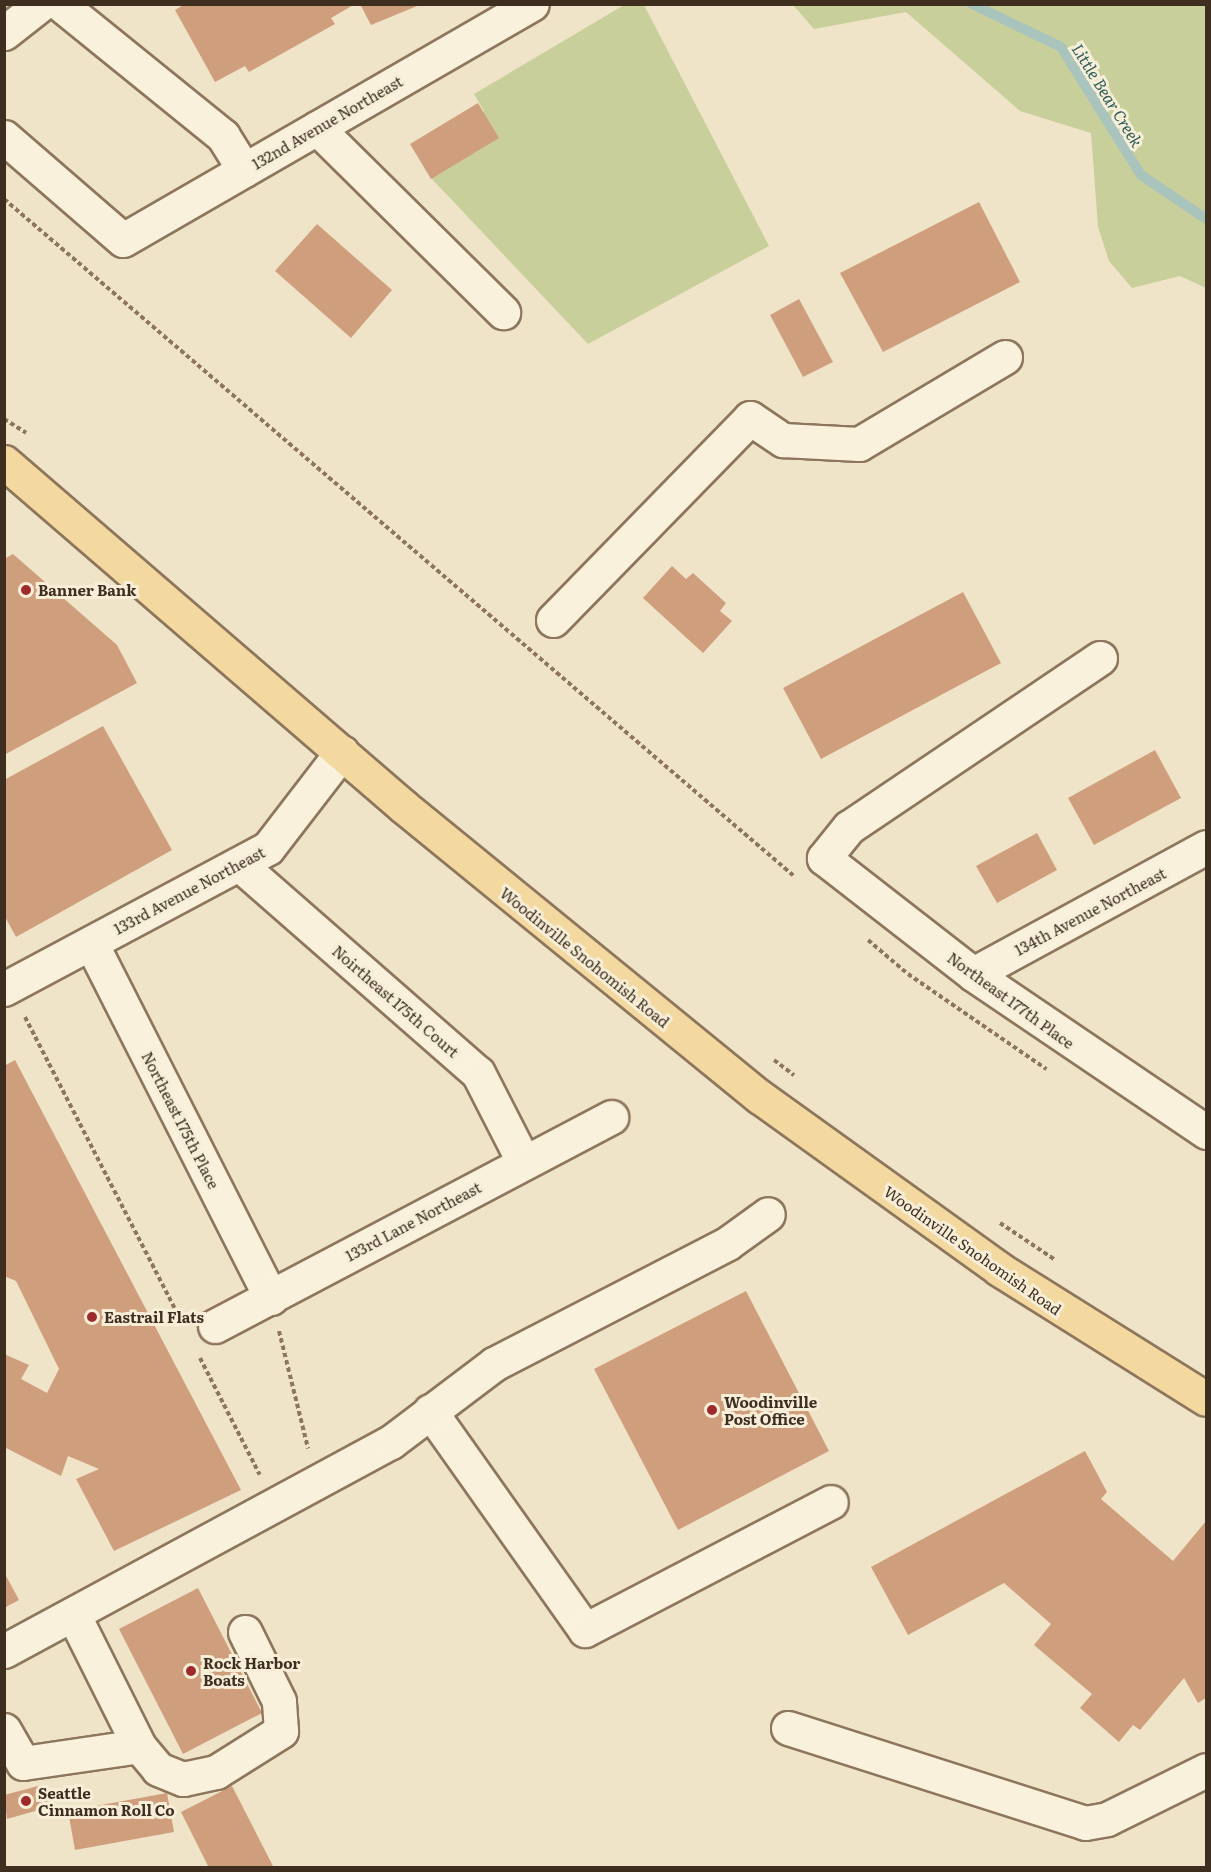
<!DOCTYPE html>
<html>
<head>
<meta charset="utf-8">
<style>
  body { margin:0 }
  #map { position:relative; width:1211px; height:1872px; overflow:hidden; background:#f0e4c8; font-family:Literata,serif }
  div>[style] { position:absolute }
  .green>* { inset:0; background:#c9cf9b }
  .stream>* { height:10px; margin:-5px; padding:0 5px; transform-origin:5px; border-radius:5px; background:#a9c4bc }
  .building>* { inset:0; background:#cf9f7d }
  .path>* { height:4px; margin-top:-2px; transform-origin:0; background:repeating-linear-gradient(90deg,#8d765c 0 4.5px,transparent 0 7.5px) }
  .roads { filter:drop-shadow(2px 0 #8d765c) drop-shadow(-2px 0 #8d765c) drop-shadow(0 2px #8d765c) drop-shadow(0 -2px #8d765c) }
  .minor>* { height:33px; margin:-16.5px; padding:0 16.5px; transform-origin:16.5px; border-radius:16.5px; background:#faf1dc }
  .major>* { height:33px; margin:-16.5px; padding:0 16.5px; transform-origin:16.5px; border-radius:16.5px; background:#f3d9a0 }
  .dots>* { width:16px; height:16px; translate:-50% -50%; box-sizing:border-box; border:3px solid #f7eed8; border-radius:50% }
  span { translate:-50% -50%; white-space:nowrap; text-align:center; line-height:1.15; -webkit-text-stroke:6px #f7eed8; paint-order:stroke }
  .street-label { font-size:15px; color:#3d2e20 }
  .poi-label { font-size:15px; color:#3d2e20; font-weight:700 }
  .left { translate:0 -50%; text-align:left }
  .water-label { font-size:16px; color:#2f5d5a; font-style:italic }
  .frame { position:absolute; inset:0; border:6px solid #3d2e20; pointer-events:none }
</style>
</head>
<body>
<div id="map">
  <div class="green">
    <div style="clip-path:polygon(624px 5px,644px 5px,769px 246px,588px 344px,432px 179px,416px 152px,484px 111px,474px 94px)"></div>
    <div style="clip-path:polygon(793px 5px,1206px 5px,1206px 288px,1180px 276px,1132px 288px,1109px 261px,1098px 227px,1091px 133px,1020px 111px,906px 12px,814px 29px)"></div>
  </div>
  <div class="stream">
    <div style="left:972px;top:4px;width:99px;rotate:25.8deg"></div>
    <div style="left:1061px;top:47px;width:151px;rotate:58deg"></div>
    <div style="left:1141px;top:175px;width:78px;rotate:34.1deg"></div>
  </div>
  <div class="building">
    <div style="clip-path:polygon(185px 4px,355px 4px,331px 18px,335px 24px,249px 72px,245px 66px,215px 82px,175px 10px)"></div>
    <div style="clip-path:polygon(360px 4px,422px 4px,371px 25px)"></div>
    <div style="clip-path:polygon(478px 103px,499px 138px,431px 179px,410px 144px)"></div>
    <div style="clip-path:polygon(979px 202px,1020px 282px,883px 352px,840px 273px)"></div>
    <div style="clip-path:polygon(317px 224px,392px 290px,351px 338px,275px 271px)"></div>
    <div style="clip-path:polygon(799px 299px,833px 362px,803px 377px,770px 315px)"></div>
    <div style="clip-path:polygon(13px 554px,117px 645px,137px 683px,4px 755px,4px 559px)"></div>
    <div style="clip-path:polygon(672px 566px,686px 579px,693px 573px,726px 603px,720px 611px,732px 621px,703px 653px,643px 598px)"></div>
    <div style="clip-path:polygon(963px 592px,1001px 663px,821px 759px,783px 688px)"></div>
    <div style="clip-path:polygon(103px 726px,172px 850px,16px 937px,4px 915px,4px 780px)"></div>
    <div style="clip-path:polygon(1155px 750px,1181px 798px,1094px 845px,1068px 798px)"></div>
    <div style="clip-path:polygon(1037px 833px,1057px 870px,997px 903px,976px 866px)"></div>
    <div style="clip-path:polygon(15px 1060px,241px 1490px,114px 1551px,76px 1479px,99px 1469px,68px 1456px,61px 1476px,4px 1447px,4px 1354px,29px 1365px,21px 1379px,47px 1393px,59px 1369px,16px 1281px,4px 1276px,4px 1066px)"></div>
    <div style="clip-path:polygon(746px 1291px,829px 1451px,678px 1530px,594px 1369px)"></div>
    <div style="clip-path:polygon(1085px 1451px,1107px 1492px,1101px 1499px,1173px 1561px,1206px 1521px,1206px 1698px,1198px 1703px,1184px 1678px,1140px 1730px,1133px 1725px,1119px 1742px,1080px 1708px,1092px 1694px,1034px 1645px,1051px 1624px,1004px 1583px,908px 1635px,871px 1567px)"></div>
    <div style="clip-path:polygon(4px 1572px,19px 1600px,4px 1608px)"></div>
    <div style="clip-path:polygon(198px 1588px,262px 1713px,183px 1754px,119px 1629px)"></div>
    <div style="clip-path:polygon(42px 1785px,49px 1807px,7px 1819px,4px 1795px)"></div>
    <div style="clip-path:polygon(232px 1786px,274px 1868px,209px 1868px,181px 1812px)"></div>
    <div style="clip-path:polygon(167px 1793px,174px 1832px,75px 1850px,68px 1811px)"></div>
  </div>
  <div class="path">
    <div style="left:4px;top:199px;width:1040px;rotate:40.6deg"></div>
    <div style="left:4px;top:419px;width:26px;rotate:32deg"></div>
    <div style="left:868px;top:940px;width:52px;rotate:40.4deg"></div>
    <div style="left:908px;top:974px;width:168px;rotate:34.5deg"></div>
    <div style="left:25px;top:1017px;width:341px;rotate:62.8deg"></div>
    <div style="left:774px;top:1060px;width:25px;rotate:37deg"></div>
    <div style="left:1000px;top:1223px;width:65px;rotate:33.7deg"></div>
    <div style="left:279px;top:1331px;width:121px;rotate:76.1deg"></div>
    <div style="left:200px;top:1358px;width:131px;rotate:62.9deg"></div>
  </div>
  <div class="roads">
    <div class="minor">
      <div style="left:60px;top:4px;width:210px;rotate:39deg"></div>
      <div style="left:223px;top:136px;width:40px;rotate:58deg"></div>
      <div style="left:4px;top:33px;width:47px;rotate:-38.1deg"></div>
      <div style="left:317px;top:128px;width:262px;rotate:44.7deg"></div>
      <div style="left:4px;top:137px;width:157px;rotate:40.9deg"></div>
      <div style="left:123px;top:240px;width:472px;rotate:-30deg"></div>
      <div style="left:553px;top:620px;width:282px;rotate:-45.7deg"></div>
      <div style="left:750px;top:418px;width:40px;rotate:34deg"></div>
      <div style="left:783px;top:440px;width:76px;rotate:3deg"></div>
      <div style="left:859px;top:444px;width:170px;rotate:-30.8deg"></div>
      <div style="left:1100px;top:658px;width:303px;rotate:146deg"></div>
      <div style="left:849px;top:827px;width:40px;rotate:129deg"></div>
      <div style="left:824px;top:858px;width:189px;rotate:37.9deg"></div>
      <div style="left:973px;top:974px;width:282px;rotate:34.1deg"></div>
      <div style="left:239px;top:864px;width:317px;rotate:41.2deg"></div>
      <div style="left:478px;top:1073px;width:99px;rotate:62.9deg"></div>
      <div style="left:91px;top:943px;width:398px;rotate:63.1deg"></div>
      <div style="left:973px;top:974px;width:265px;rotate:-28.6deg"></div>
      <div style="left:4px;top:989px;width:299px;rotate:-28.1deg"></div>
      <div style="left:268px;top:848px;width:121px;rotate:-52.4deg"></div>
      <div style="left:215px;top:1326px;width:448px;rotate:-27.8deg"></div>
      <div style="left:430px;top:1411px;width:268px;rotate:54.7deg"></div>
      <div style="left:585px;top:1630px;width:277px;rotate:-27.5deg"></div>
      <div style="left:73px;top:1614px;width:148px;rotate:63.4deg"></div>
      <div style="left:139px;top:1746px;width:30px;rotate:50deg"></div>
      <div style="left:158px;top:1769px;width:27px;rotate:22deg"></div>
      <div style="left:183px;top:1779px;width:34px;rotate:-12deg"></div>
      <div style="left:216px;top:1772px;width:77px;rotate:-32.2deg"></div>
      <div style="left:281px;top:1731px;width:30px;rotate:-94deg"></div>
      <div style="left:279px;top:1701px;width:77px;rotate:-116.2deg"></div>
      <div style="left:4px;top:1651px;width:440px;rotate:-28.4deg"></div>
      <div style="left:391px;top:1442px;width:129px;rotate:-37.1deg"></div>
      <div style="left:494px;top:1364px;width:263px;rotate:-27.3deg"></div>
      <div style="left:728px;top:1243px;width:49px;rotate:-35.9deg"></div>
      <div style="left:788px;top:1728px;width:312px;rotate:17.7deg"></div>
      <div style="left:1085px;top:1823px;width:22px;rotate:-10deg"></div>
      <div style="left:1107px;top:1819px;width:110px;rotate:-26.3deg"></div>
      <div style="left:4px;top:1730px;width:38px;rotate:60deg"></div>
      <div style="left:23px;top:1763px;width:117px;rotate:-8.3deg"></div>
    </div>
    <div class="major">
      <div style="left:4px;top:462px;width:528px;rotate:40.78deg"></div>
      <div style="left:404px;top:807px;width:459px;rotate:39.2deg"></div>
      <div style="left:760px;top:1097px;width:294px;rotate:35.7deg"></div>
      <div style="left:999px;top:1269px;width:244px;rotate:32.1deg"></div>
    </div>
  </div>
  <div class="dots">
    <div style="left:26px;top:590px;background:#9e2a2b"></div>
    <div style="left:92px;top:1317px;background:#9e2a2b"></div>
    <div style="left:712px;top:1410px;background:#9e2a2b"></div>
    <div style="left:191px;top:1671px;background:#9e2a2b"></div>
    <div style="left:26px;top:1801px;background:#9e2a2b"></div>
  </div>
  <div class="street-label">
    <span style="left:327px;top:122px;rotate:-30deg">132nd Avenue Northeast</span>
    <span style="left:189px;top:890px;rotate:-28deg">133rd Avenue Northeast</span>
    <span style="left:1090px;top:911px;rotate:-28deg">134th Avenue Northeast</span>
    <span style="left:585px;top:957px;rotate:39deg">Woodinville Snohomish Road</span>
    <span style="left:1011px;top:1000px;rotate:36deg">Northeast 177th Place</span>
    <span style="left:396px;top:1001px;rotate:41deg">Noirtheast 175th Court</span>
    <span style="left:181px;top:1120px;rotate:63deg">Northeast 175th Place</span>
    <span style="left:413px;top:1221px;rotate:-28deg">133rd Lane Northeast</span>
    <span style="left:973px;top:1250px;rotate:35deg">Woodinville Snohomish Road</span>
  </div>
  <div class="poi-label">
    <span class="left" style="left:38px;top:590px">Banner Bank</span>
    <span class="left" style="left:104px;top:1317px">Eastrail Flats</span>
    <span class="left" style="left:724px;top:1410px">Woodinville<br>Post Office</span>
    <span class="left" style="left:203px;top:1671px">Rock Harbor<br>Boats</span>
    <span class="left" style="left:38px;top:1801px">Seattle<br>Cinnamon Roll Co</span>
  </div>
  <div class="water-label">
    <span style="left:1108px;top:95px;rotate:58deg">Little Bear Creek</span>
  </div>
  <div class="frame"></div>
</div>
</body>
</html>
